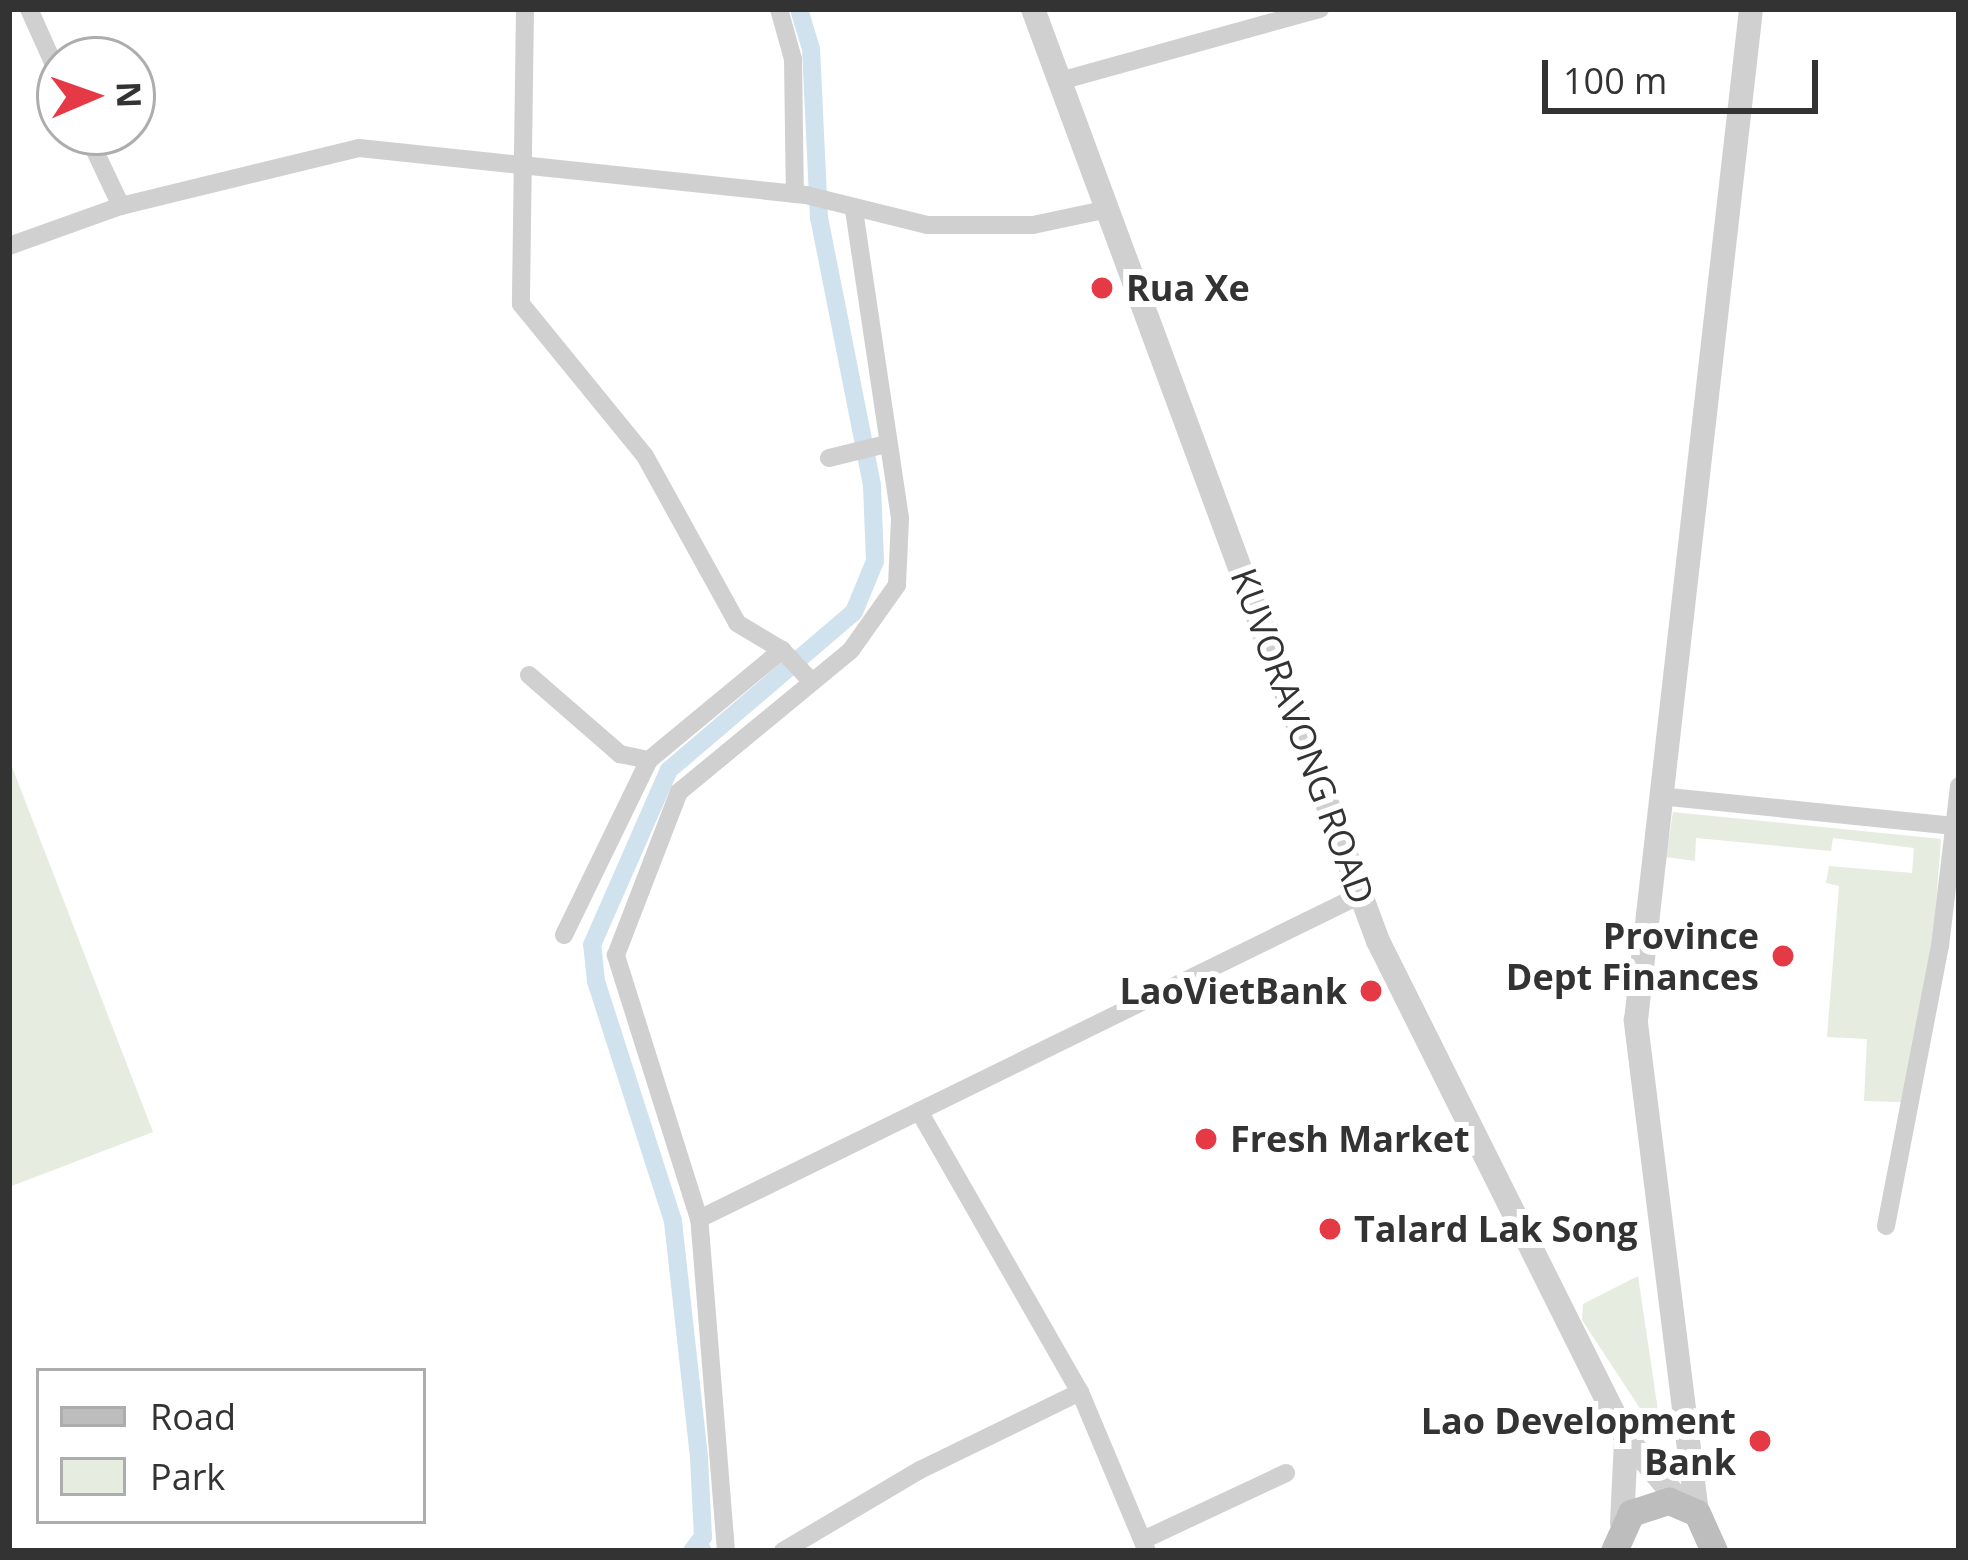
<!DOCTYPE html>
<html>
<head>
<meta charset="utf-8">
<style>
  body { margin:0 }
  #map { position:relative; width:1968px; height:1560px; overflow:hidden; background:#fff; font-family:"Open Sans",sans-serif }
  div>[style] { position:absolute }
  .green>* { inset:0; background:#e6ecdf }
  .stream>* { height:6px; margin:-3px; padding:0 3px; transform-origin:3px; border-radius:3px; background:#cfe2ee }
  .canal>* { height:18px; margin:-9px; padding:0 9px; transform-origin:9px; border-radius:9px; background:#cfe2ee }
  .minor>* { height:18px; margin:-9px; padding:0 9px; transform-origin:9px; border-radius:9px; background:#d0d0d0 }
  .tertiary>* { height:24px; margin:-12px; padding:0 12px; transform-origin:12px; border-radius:12px; background:#d0d0d0 }
  .secondary>* { height:27px; margin:-13.5px; padding:0 13.5px; transform-origin:13.5px; border-radius:13.5px; background:#bdbdbd }
  .dots>* { width:33px; height:33px; translate:-50% -50%; box-sizing:border-box; border:6px solid #fff; border-radius:50% }
  span { translate:-50% -50%; white-space:nowrap; text-align:center; line-height:1.15; -webkit-text-stroke:12px #fff; paint-order:stroke }
  .poi-label { font-size:36px; color:#333; font-weight:700 }
  .left { translate:0 -50%; text-align:left }
  .right { translate:-100% -50%; text-align:right }
  .street-label { font-size:36px; color:#333 }
  .frame { position:absolute; inset:0; border:12px solid #333; pointer-events:none }
  .legend { position:absolute; left:36px; top:1368px; width:390px; height:156px; box-sizing:border-box; background:#fff; border:3px solid #adadad; margin:0; padding:15px 21px; list-style:none; font-size:36px; color:#333 }
  .legend li { display:flex; align-items:center; gap:24px; height:60px }
  .legend b { width:60px; border:3px solid #adadad }
  .north { position:absolute; left:36px; top:36px; width:120px; height:120px; box-sizing:border-box; background:#fff; border:3px solid #adadad; border-radius:50%; rotate:88deg; font-size:33px; font-weight:700; line-height:48px; text-align:center; color:#333 }
  .north::after { content:''; display:block; margin:auto; width:42px; height:54px; background:#e63946; clip-path:polygon(50% 0,100% 100%,50% 72%,0 100%) }
  .scale { position:absolute; left:1542px; top:60px; width:276px; height:54px; box-sizing:border-box; border:6px solid #333; border-top:0; padding-left:15px; font-size:36px; line-height:42px; white-space:nowrap; color:#333; -webkit-text-stroke:9px #fff; paint-order:stroke }
</style>
</head>
<body>
<div id="map">
  <div class="green">
    <div style="clip-path:polygon(9px 759px,153px 1132px,9px 1187px)"></div>
    <div style="clip-path:polygon(1673px 812px,1941px 839px,1933px 945px,1902px 1102px,1864px 1101px,1867px 1039px,1827px 1037px,1839px 886px,1826px 883px,1829px 866px,1912px 873px,1914px 848px,1833px 838px,1831px 851px,1696px 838px,1695px 861px,1666px 857px)"></div>
    <div style="clip-path:polygon(1638px 1276px,1661px 1431px,1658px 1436px,1582px 1320px,1583px 1304px)"></div>
  </div>
  <div class="stream">
    <div style="left:703px;top:1537px;width:15px;rotate:67deg"></div>
  </div>
  <div class="canal">
    <div style="left:692px;top:1551px;width:18px;rotate:-52deg"></div>
    <div style="left:703px;top:1537px;width:80px;rotate:-92.9deg"></div>
    <div style="left:699px;top:1457px;width:237px;rotate:-96.3deg"></div>
    <div style="left:673px;top:1221px;width:252px;rotate:-107.8deg"></div>
    <div style="left:596px;top:981px;width:36px;rotate:-96deg"></div>
    <div style="left:592px;top:945px;width:191px;rotate:-66.3deg"></div>
    <div style="left:669px;top:770px;width:243px;rotate:-40.5deg"></div>
    <div style="left:854px;top:612px;width:55px;rotate:-67.6deg"></div>
    <div style="left:875px;top:561px;width:76px;rotate:-92.3deg"></div>
    <div style="left:872px;top:485px;width:272px;rotate:-101.2deg"></div>
    <div style="left:819px;top:218px;width:169px;rotate:-92.7deg"></div>
    <div style="left:811px;top:49px;width:42px;rotate:-106.7deg"></div>
  </div>
  <div class="minor">
    <div style="left:29px;top:9px;width:76px;rotate:65.8deg"></div>
    <div style="left:525px;top:9px;width:295px;rotate:90.8deg"></div>
    <div style="left:521px;top:304px;width:196px;rotate:50.8deg"></div>
    <div style="left:645px;top:456px;width:191px;rotate:61.1deg"></div>
    <div style="left:737px;top:623px;width:52px;rotate:31deg"></div>
    <div style="left:782px;top:650px;width:44px;rotate:46.8deg"></div>
    <div style="left:779px;top:9px;width:52px;rotate:74.4deg"></div>
    <div style="left:793px;top:59px;width:135px;rotate:89.2deg"></div>
    <div style="left:1060px;top:81px;width:270px;rotate:-15.5deg"></div>
    <div style="left:86px;top:132px;width:82px;rotate:64.7deg"></div>
    <div style="left:9px;top:246px;width:119px;rotate:-19.7deg"></div>
    <div style="left:121px;top:206px;width:245px;rotate:-13.7deg"></div>
    <div style="left:359px;top:148px;width:449px;rotate:6deg"></div>
    <div style="left:806px;top:195px;width:125px;rotate:13.9deg"></div>
    <div style="left:927px;top:225px;width:106px"></div>
    <div style="left:1033px;top:225px;width:77px;rotate:-12deg"></div>
    <div style="left:829px;top:458px;width:59px;rotate:-13.8deg"></div>
    <div style="left:529px;top:675px;width:121px;rotate:41deg"></div>
    <div style="left:620px;top:754px;width:30px;rotate:12deg"></div>
    <div style="left:1659px;top:796px;width:297px;rotate:5.8deg"></div>
    <div style="left:564px;top:935px;width:195px;rotate:-64.1deg"></div>
    <div style="left:649px;top:760px;width:173px;rotate:-39.6deg"></div>
    <div style="left:919px;top:1111px;width:324px;rotate:60.2deg"></div>
    <div style="left:1080px;top:1392px;width:173px;rotate:67.2deg"></div>
    <div style="left:699px;top:1219px;width:736px;rotate:-26.11deg"></div>
    <div style="left:1886px;top:1226px;width:285px;rotate:-79.1deg"></div>
    <div style="left:1940px;top:946px;width:161px;rotate:-83.2deg"></div>
    <div style="left:1143px;top:1540px;width:158px;rotate:-25.1deg"></div>
    <div style="left:726px;top:1551px;width:333px;rotate:-94.6deg"></div>
    <div style="left:699px;top:1219px;width:277px;rotate:-107.5deg"></div>
    <div style="left:616px;top:955px;width:175px;rotate:-68.9deg"></div>
    <div style="left:679px;top:792px;width:223px;rotate:-39.5deg"></div>
    <div style="left:851px;top:650px;width:80px;rotate:-54.7deg"></div>
    <div style="left:897px;top:585px;width:67px;rotate:-87.4deg"></div>
    <div style="left:900px;top:518px;width:312px;rotate:-98.5deg"></div>
    <div style="left:783px;top:1551px;width:159px;rotate:-30.6deg"></div>
    <div style="left:920px;top:1470px;width:178px;rotate:-26deg"></div>
  </div>
  <div class="tertiary">
    <div style="left:1033px;top:9px;width:994px;rotate:69.69deg"></div>
    <div style="left:1378px;top:941px;width:555px;rotate:63.48deg"></div>
    <div style="left:1626px;top:1438px;width:87px;rotate:49.7deg"></div>
    <div style="left:1697px;top:1513px;width:497px;rotate:-97.1deg"></div>
    <div style="left:1636px;top:1020px;width:1018px;rotate:-83.51deg"></div>
    <div style="left:1622px;top:1523px;width:82px;rotate:-87.2deg"></div>
  </div>
  <div class="secondary">
    <div style="left:1614px;top:1551px;width:42px;rotate:-65.9deg"></div>
    <div style="left:1631px;top:1513px;width:40px;rotate:-18deg"></div>
    <div style="left:1669px;top:1501px;width:30px;rotate:23deg"></div>
    <div style="left:1697px;top:1513px;width:42px;rotate:65.9deg"></div>
  </div>
  <div class="dots">
    <div style="left:1102px;top:288px;background:#e63946"></div>
    <div style="left:1783px;top:956px;background:#e63946"></div>
    <div style="left:1371px;top:991px;background:#e63946"></div>
    <div style="left:1206px;top:1139px;background:#e63946"></div>
    <div style="left:1330px;top:1229px;background:#e63946"></div>
    <div style="left:1760px;top:1441px;background:#e63946"></div>
  </div>
  <div class="poi-label">
    <span class="left" style="left:1126px;top:288px">Rua Xe</span>
    <span class="right" style="left:1759px;top:956px">Province<br>Dept Finances</span>
    <span class="right" style="left:1347px;top:991px">LaoVietBank</span>
    <span class="left" style="left:1230px;top:1139px">Fresh Market</span>
    <span class="left" style="left:1354px;top:1229px">Talard Lak Song</span>
    <span class="right" style="left:1736px;top:1441px">Lao Development<br>Bank</span>
  </div>
  <div class="street-label">
    <span style="left:1303px;top:736px;rotate:70deg">KUVORAVONG ROAD</span>
  </div>
  <div class="frame"></div>
  <ul class="legend">
  <li><b style="height:15px;background:#bdbdbd"></b>Road</li>
  <li><b style="height:33px;background:#e6ecdf"></b>Park</li>
  </ul>
  <div class="north">N</div>
  <div class="scale">100 m</div>
</div>
</body>
</html>
